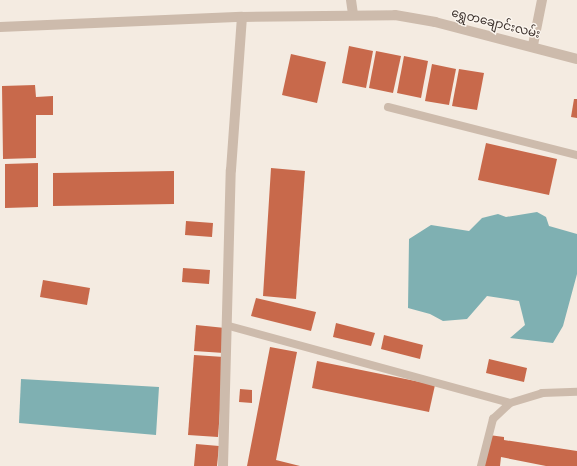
<!DOCTYPE html>
<html>
<head>
<meta charset="utf-8">
<style>
  body { margin:0 }
  #map { position:relative; width:577px; height:466px; overflow:hidden; background:#f4ebe1; font-family:Commissioner,"Noto Sans Myanmar",sans-serif }
  div>[style] { position:absolute }
  .water>* { inset:0; background:#7fb0b2 }
  .building>* { inset:0; background:#c8694b }
  .service>* { height:8px; margin:-4px; padding:0 4px; transform-origin:4px; border-radius:4px; background:#cdbbac }
  .minor>* { height:10px; margin:-5px; padding:0 5px; transform-origin:5px; border-radius:5px; background:#cdbbac }
  span { translate:-50% -50%; white-space:nowrap; text-align:center; line-height:1.15; -webkit-text-stroke:3px #fbf5ee; paint-order:stroke }
  .street-label { font-size:12px; color:#3b302b }
</style>
</head>
<body>
<div id="map">
  <div class="water">
    <div style="clip-path:polygon(537px 212px,546px 217px,549px 226px,577px 234px,577px 274px,563px 326px,553px 343px,510px 338px,525px 325px,519px 301px,487px 296px,467px 319px,443px 321px,430px 314px,408px 308px,409px 239px,431px 225px,469px 231px,482px 218px,498px 214px,506px 217px)"></div>
    <div style="clip-path:polygon(21px 379px,159px 387px,156px 435px,19px 423px)"></div>
  </div>
  <div class="building">
    <div style="clip-path:polygon(349px 46px,373px 51px,366px 88px,342px 83px)"></div>
    <div style="clip-path:polygon(376px 51px,401px 56px,393px 93px,369px 88px)"></div>
    <div style="clip-path:polygon(291px 54px,326px 62px,317px 103px,282px 95px)"></div>
    <div style="clip-path:polygon(404px 56px,428px 61px,421px 98px,397px 93px)"></div>
    <div style="clip-path:polygon(432px 64px,456px 69px,449px 105px,425px 101px)"></div>
    <div style="clip-path:polygon(459px 69px,484px 73px,477px 110px,452px 106px)"></div>
    <div style="clip-path:polygon(35px 85px,36px 97px,53px 96px,53px 115px,36px 115px,36px 158px,3px 159px,2px 86px)"></div>
    <div style="clip-path:polygon(574px 99px,577px 99px,577px 118px,571px 117px)"></div>
    <div style="clip-path:polygon(486px 143px,557px 159px,549px 195px,478px 180px)"></div>
    <div style="clip-path:polygon(38px 163px,38px 207px,5px 208px,5px 164px)"></div>
    <div style="clip-path:polygon(271px 168px,305px 171px,296px 299px,263px 296px)"></div>
    <div style="clip-path:polygon(174px 171px,174px 204px,53px 206px,53px 173px)"></div>
    <div style="clip-path:polygon(186px 221px,213px 223px,212px 237px,185px 235px)"></div>
    <div style="clip-path:polygon(183px 268px,210px 270px,209px 284px,182px 282px)"></div>
    <div style="clip-path:polygon(43px 280px,90px 288px,87px 305px,40px 297px)"></div>
    <div style="clip-path:polygon(256px 298px,316px 312px,311px 331px,251px 316px)"></div>
    <div style="clip-path:polygon(336px 323px,375px 333px,371px 346px,333px 337px)"></div>
    <div style="clip-path:polygon(196px 325px,225px 328px,224px 353px,194px 351px)"></div>
    <div style="clip-path:polygon(384px 335px,423px 345px,420px 359px,381px 349px)"></div>
    <div style="clip-path:polygon(270px 347px,297px 352px,276px 460px,300px 466px,247px 466px)"></div>
    <div style="clip-path:polygon(194px 355px,224px 357px,218px 437px,188px 435px)"></div>
    <div style="clip-path:polygon(489px 359px,527px 368px,524px 382px,486px 373px)"></div>
    <div style="clip-path:polygon(317px 361px,435px 385px,429px 412px,312px 388px)"></div>
    <div style="clip-path:polygon(240px 389px,252px 390px,252px 403px,239px 402px)"></div>
    <div style="clip-path:polygon(489px 435px,504px 437px,504px 440px,577px 451px,577px 466px,546px 466px,501px 457px,500px 466px,484px 466px)"></div>
    <div style="clip-path:polygon(196px 444px,219px 446px,217px 466px,194px 466px)"></div>
  </div>
  <div class="service">
    <div style="left:388px;top:107px;width:195px;rotate:14.3deg"></div>
    <div style="left:229px;top:326px;width:291px;rotate:15.3deg"></div>
    <div style="left:481px;top:466px;width:49px;rotate:-75.7deg"></div>
    <div style="left:493px;top:419px;width:23px;rotate:-43deg"></div>
    <div style="left:510px;top:403px;width:34px;rotate:-17deg"></div>
    <div style="left:542px;top:393px;width:35px;rotate:-2deg"></div>
  </div>
  <div class="minor">
    <div style="left:351px;top:0;width:14px;rotate:82deg"></div>
    <div style="left:0;top:27px;width:242px;rotate:-2.4deg"></div>
    <div style="left:242px;top:17px;width:153px;rotate:-0.7deg"></div>
    <div style="left:395px;top:15px;width:41px;rotate:9.9deg"></div>
    <div style="left:435px;top:22px;width:147px;rotate:14.6deg"></div>
    <div style="left:533px;top:45px;width:46px;rotate:-78.7deg"></div>
    <div style="left:223px;top:466px;width:296px;rotate:-88.5deg"></div>
    <div style="left:231px;top:170px;width:153px;rotate:-85.9deg"></div>
  </div>
  <div class="street-label">
    <span style="left:496px;top:23px;rotate:14deg">ရွှေတချောင်းလမ်း</span>
  </div>
</div>
</body>
</html>
